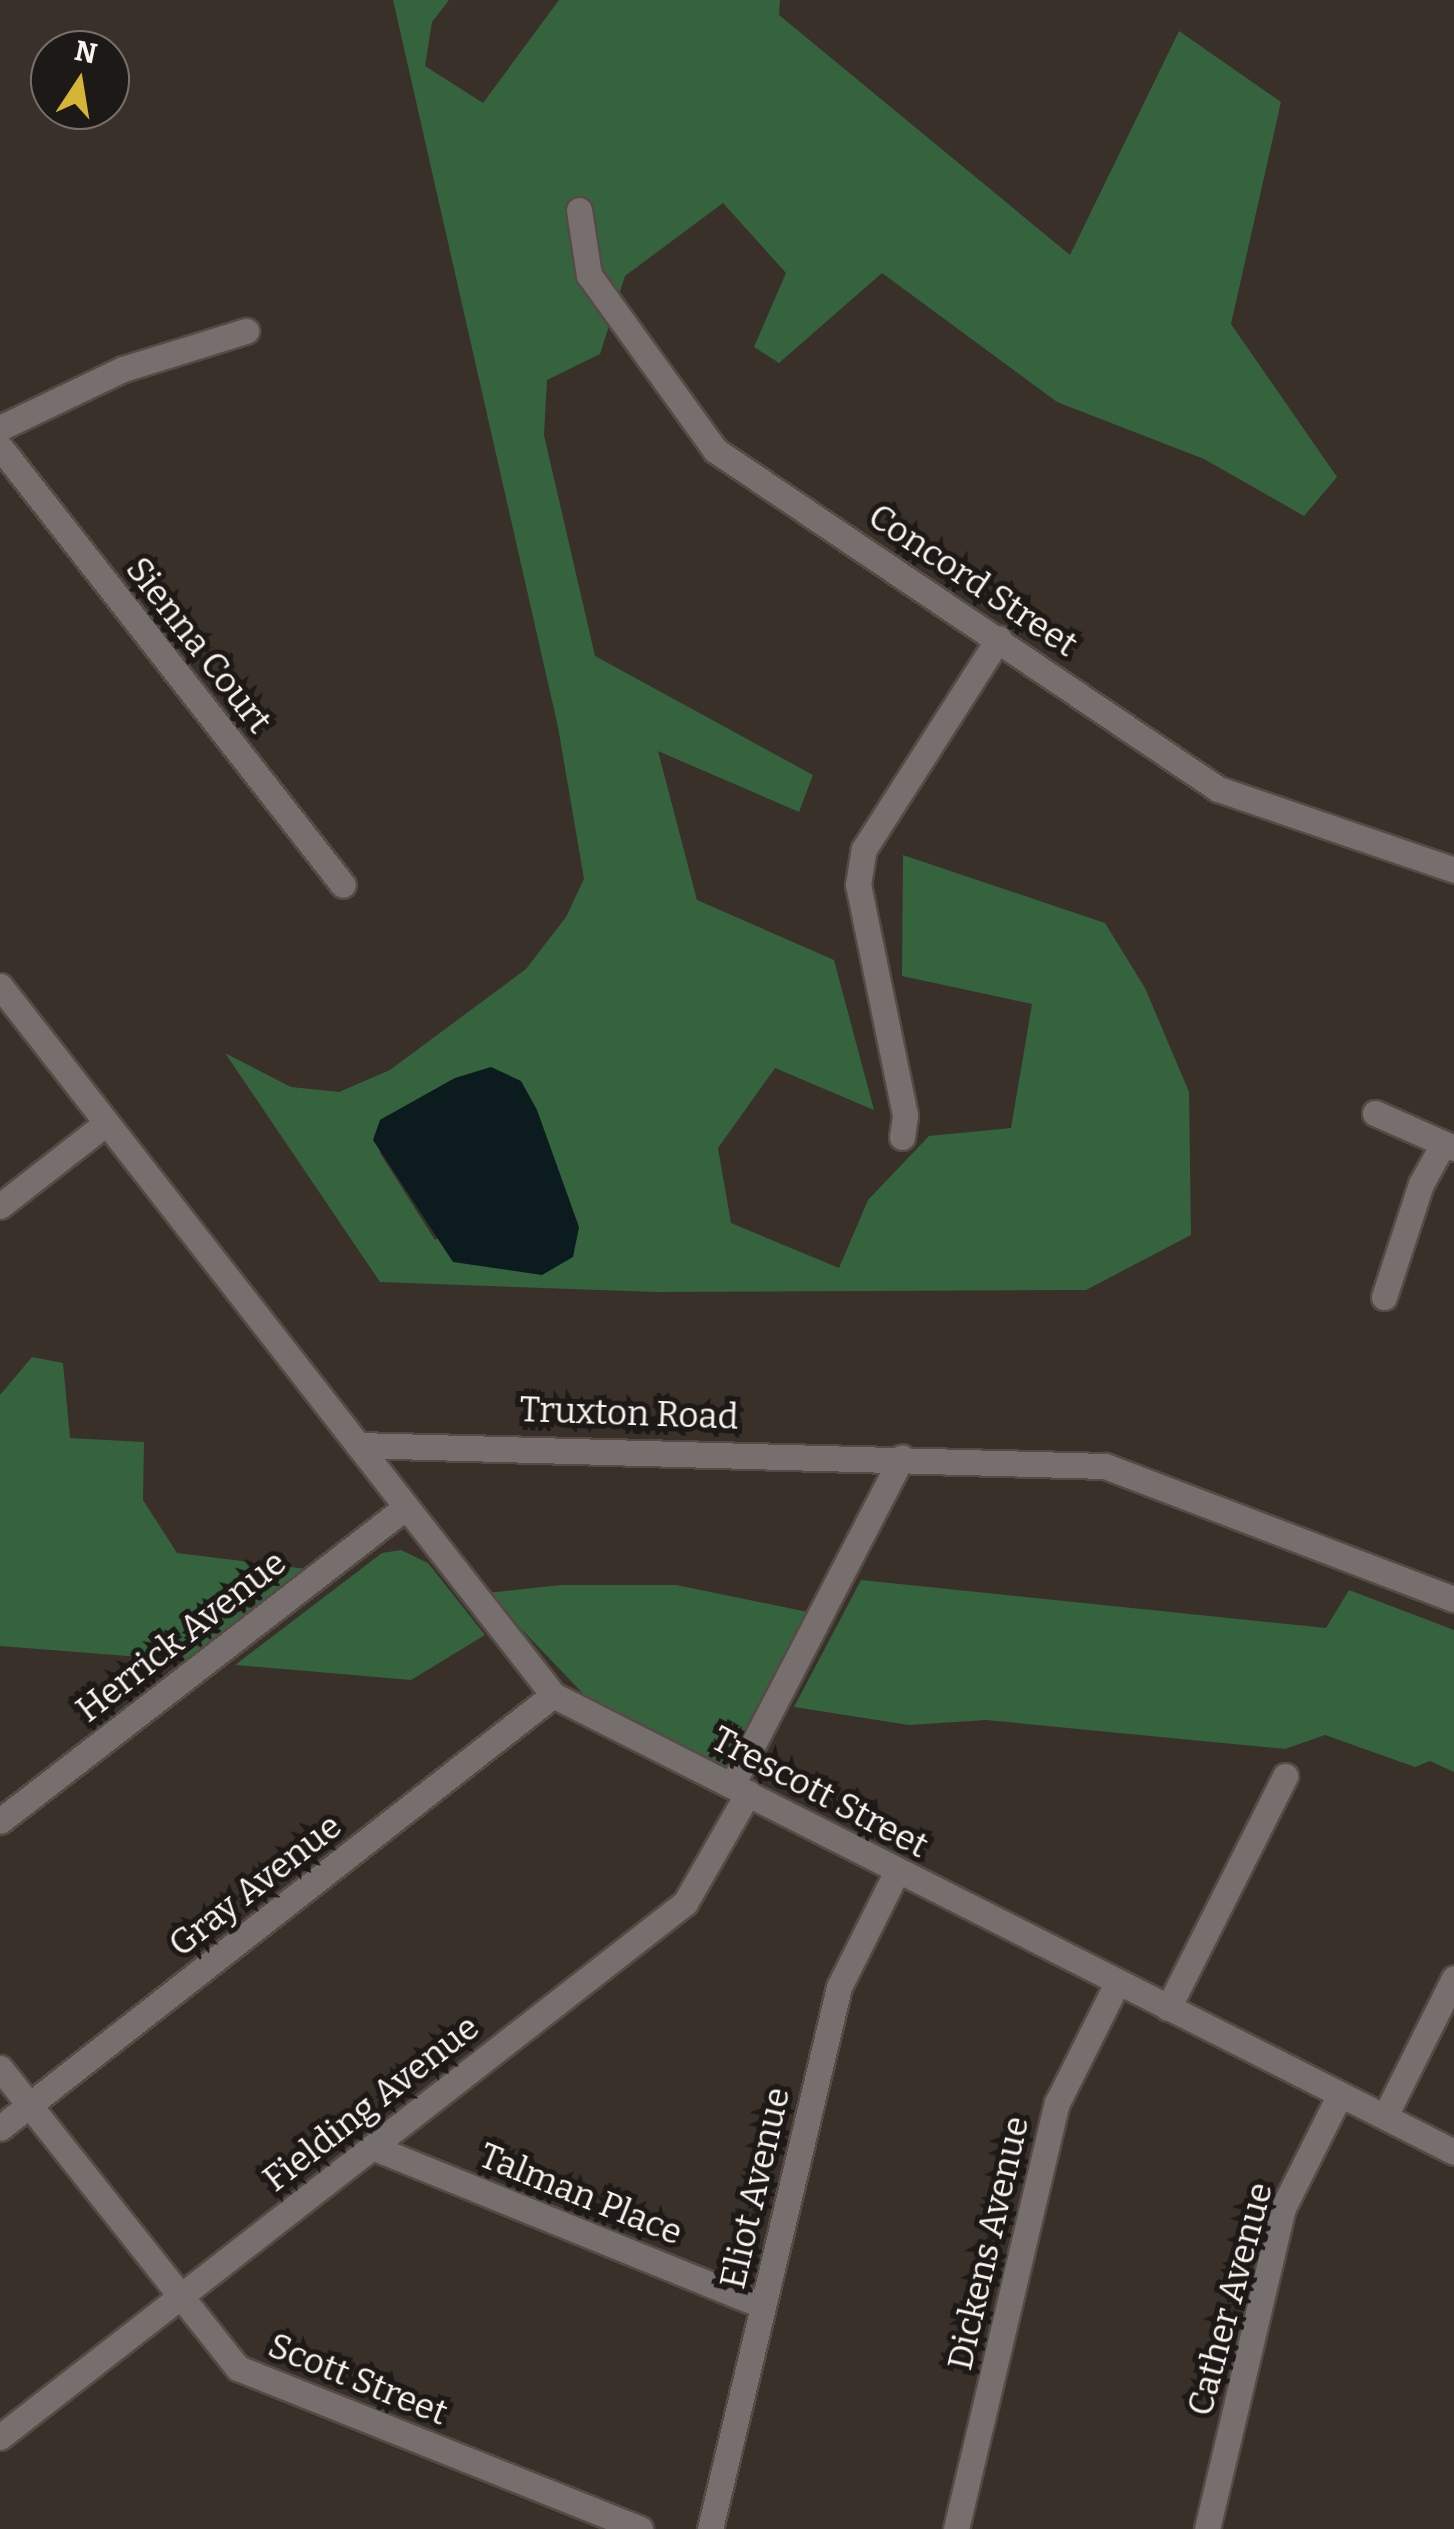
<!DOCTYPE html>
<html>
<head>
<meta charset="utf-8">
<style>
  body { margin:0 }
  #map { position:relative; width:1454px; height:2529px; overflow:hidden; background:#393029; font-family:Bitter,serif }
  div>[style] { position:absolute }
  .green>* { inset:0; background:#34633e }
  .water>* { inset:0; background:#0b1b1e }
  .roads { filter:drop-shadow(2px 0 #544b45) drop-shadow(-2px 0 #544b45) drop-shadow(0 2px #544b45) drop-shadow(0 -2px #544b45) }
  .minor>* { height:25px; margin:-12.5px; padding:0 12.5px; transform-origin:12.5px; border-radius:12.5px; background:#766f6e }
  span { translate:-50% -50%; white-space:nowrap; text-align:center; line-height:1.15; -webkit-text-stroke:10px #1d1916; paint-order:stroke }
  .street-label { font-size:35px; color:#faf3ef }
  .north { position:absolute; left:30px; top:30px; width:100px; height:100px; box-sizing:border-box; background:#1d1916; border:2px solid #75706d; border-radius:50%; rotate:12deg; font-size:28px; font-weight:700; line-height:40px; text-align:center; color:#faf3ef }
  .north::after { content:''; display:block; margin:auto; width:35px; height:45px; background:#d4b535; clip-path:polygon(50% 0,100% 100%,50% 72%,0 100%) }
</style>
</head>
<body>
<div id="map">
  <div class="green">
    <div style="clip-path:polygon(evenodd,393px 0,449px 0,432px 22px,425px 66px,483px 103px,559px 0,780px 0,779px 15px,1070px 255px,1179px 31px,1281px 102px,1231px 324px,1337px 477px,1304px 516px,1204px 459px,1057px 402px,882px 273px,779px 363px,754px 347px,786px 273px,723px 203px,625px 276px,600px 354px,547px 380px,544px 435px,595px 656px,813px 775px,799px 812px,658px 751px,697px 900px,834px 960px,874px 1110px,775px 1068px,718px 1148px,731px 1223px,839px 1268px,868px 1200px,929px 1136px,1011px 1128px,1032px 1004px,902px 976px,903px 855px,1105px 923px,1145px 988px,1189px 1092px,1191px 1235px,1086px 1290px,656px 1292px,380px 1282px,225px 1053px,291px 1087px,339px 1092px,390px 1070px,526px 969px,566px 917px,584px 879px,558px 727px,393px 0,455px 1078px,521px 1081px,553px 1160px,435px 1240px,380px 1153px,380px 1120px,455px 1078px)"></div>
    <div style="clip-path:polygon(32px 1357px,63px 1363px,70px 1438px,144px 1442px,143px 1500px,177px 1553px,307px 1569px,191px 1661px,0 1646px,0 1395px)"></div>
    <div style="clip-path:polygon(401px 1550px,428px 1563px,485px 1635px,411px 1680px,235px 1665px,382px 1553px)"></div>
    <div style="clip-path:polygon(861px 1580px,1326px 1628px,1349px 1590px,1454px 1630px,1454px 1772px,1430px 1761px,1415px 1767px,1325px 1735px,1285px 1749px,986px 1720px,909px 1725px,794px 1707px)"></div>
    <div style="clip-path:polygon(561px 1585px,676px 1585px,808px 1612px,733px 1774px,593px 1704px,487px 1593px)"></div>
  </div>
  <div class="water">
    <div style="clip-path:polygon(491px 1067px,521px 1081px,537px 1110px,579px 1227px,573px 1257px,542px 1275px,453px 1262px,373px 1140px,380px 1120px,455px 1078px)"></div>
  </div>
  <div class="roads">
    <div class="minor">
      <div style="left:579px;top:210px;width:66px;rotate:81.3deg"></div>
      <div style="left:589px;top:275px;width:216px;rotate:54.2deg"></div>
      <div style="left:715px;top:450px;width:607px;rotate:33.98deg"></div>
      <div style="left:1218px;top:789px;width:250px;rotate:18.9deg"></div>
      <div style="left:0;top:428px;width:136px;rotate:-25.6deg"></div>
      <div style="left:123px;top:369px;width:129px;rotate:-17.2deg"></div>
      <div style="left:0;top:447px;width:556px;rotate:51.94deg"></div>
      <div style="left:0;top:986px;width:582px;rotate:52.05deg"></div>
      <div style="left:358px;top:1445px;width:747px;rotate:1.61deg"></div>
      <div style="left:1105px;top:1466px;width:373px;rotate:20.9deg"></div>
      <div style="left:1375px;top:1113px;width:86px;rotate:23.9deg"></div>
      <div style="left:902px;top:1137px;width:22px;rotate:-82deg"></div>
      <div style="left:905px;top:1115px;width:235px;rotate:-101.5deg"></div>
      <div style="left:858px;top:885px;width:36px;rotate:-81deg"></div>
      <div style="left:864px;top:849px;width:250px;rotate:-57.4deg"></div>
      <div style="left:0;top:1206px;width:133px;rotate:-38deg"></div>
      <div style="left:1384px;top:1297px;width:119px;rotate:-71.9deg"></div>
      <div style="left:1421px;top:1184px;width:46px;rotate:-61.2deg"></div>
      <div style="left:358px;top:1445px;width:317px;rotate:52deg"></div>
      <div style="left:553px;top:1695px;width:1010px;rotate:26.89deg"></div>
      <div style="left:732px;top:1785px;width:369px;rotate:-62.6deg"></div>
      <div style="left:0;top:1821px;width:513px;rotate:-37.72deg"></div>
      <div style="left:1168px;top:2008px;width:260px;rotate:-63.2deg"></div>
      <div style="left:0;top:2068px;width:383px;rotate:51.6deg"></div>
      <div style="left:238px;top:2368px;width:433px;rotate:21.8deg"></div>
      <div style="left:1385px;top:2116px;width:154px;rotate:-63.4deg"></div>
      <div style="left:0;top:2128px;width:702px;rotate:-38.06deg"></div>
      <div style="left:372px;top:2147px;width:422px;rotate:22.1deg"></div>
      <div style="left:0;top:2437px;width:869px;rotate:-37.94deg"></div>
      <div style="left:685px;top:1903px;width:127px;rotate:-60.2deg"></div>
      <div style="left:710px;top:2529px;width:557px;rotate:-76.61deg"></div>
      <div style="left:839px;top:1987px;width:127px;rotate:-63.4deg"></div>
      <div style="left:956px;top:2529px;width:438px;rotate:-76.7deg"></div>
      <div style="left:1057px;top:2103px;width:134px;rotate:-63.4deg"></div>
      <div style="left:1207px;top:2529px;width:330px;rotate:-76.7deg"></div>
      <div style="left:1283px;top:2208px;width:127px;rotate:-63.4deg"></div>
    </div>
  </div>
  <div class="street-label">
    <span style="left:973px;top:580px;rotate:34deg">Concord Street</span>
    <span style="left:199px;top:645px;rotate:52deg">Sienna Court</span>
    <span style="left:629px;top:1413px;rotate:2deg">Truxton Road</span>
    <span style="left:181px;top:1636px;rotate:-38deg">Herrick Avenue</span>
    <span style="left:820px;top:1792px;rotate:28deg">Trescott Street</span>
    <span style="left:255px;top:1885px;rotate:-38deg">Gray Avenue</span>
    <span style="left:371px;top:2103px;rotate:-38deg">Fielding Avenue</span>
    <span style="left:755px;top:2188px;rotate:-77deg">Eliot Avenue</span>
    <span style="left:581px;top:2194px;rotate:22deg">Talman Place</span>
    <span style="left:988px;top:2243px;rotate:-77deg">Dickens Avenue</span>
    <span style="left:1230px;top:2299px;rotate:-75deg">Cather Avenue</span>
    <span style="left:358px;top:2379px;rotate:22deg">Scott Street</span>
  </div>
  <div class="north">N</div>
</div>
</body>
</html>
